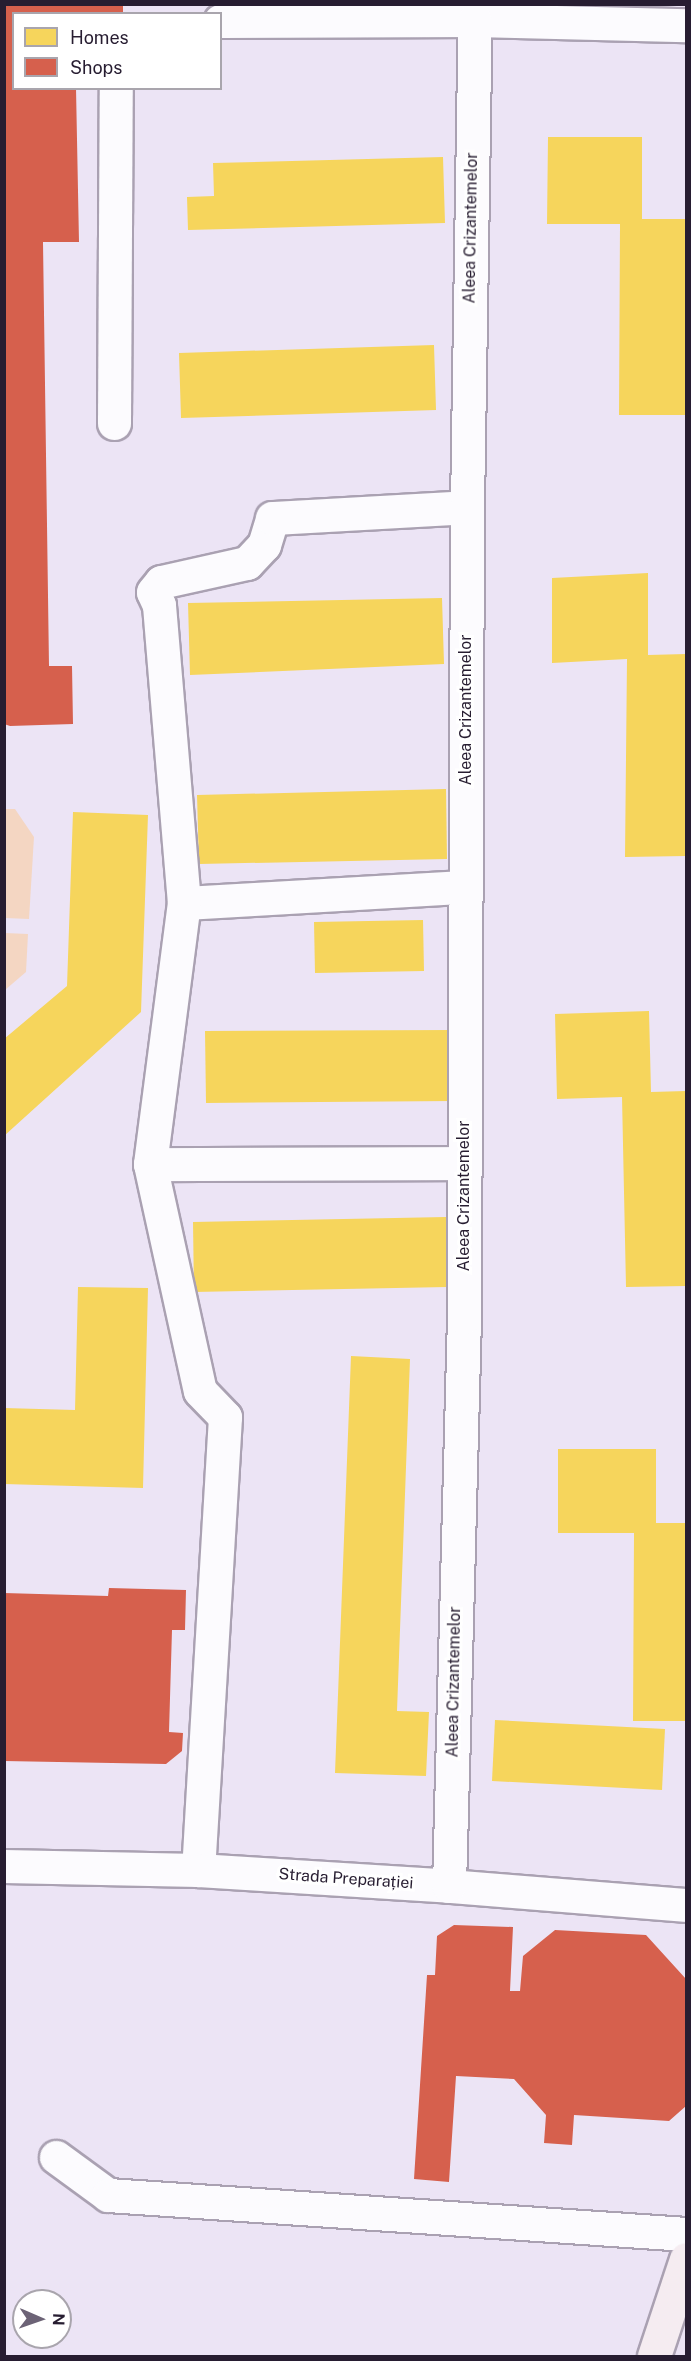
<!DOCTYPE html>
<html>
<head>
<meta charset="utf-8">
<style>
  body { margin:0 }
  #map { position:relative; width:691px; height:2361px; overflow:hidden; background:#ece4f5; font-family:"Public Sans",sans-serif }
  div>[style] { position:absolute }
  .green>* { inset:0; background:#f4d6c2 }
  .homes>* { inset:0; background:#f6d55c }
  .shops>* { inset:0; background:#d6604d }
  .roads { filter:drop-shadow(2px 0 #aaa1b2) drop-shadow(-2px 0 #aaa1b2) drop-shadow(0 2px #aaa1b2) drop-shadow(0 -2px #aaa1b2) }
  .minor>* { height:33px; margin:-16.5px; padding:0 16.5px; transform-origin:16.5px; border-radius:16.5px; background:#fcfbfe }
  .major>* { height:33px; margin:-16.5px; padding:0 16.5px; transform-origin:16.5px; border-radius:16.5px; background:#f5ecf1 }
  span { translate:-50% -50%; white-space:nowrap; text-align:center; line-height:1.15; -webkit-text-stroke:6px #fff; paint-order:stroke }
  .street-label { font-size:16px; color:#271d31 }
  .frame { position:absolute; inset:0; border:6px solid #271d31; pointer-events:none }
  .legend { position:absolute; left:12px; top:12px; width:210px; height:78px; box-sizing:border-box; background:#fff; border:2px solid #a9a5ad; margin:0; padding:8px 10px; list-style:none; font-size:18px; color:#271d31 }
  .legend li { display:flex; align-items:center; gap:12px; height:30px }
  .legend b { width:30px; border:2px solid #a9a5ad }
  .north { position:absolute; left:12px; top:2289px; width:60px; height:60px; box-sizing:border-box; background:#fff; border:2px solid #a9a5ad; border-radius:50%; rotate:92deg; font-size:16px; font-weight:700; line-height:24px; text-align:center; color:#271d31 }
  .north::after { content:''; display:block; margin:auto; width:21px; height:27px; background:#6c6376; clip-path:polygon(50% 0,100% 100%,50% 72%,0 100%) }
</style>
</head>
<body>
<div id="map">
  <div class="green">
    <div style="clip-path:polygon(5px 809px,15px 809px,34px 837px,29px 919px,5px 918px)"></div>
    <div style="clip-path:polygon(5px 933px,28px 934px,26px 972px,5px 990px)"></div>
  </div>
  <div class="homes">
    <div style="clip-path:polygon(548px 137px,642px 137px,642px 219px,686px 219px,686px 415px,619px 415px,620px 224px,547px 224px)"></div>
    <div style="clip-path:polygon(443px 157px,445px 223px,188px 230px,187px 197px,214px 196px,213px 163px)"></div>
    <div style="clip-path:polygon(434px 345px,436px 410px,181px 418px,179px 353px)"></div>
    <div style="clip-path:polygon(648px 573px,648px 655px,686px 654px,686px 856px,625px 857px,627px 659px,552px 663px,552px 578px)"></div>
    <div style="clip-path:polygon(442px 598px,444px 664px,190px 675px,188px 603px)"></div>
    <div style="clip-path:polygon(446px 789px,447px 859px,199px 864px,197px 795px)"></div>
    <div style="clip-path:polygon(73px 812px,148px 815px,141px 1012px,4px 1136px,4px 1039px,67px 986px)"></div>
    <div style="clip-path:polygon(423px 920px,424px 971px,315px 973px,314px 922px)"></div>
    <div style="clip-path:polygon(649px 1011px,651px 1092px,686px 1091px,686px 1286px,626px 1287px,622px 1097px,557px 1099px,555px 1014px)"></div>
    <div style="clip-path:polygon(454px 1030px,454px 1101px,206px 1103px,205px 1031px)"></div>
    <div style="clip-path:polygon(446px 1217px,447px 1287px,194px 1292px,193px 1222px)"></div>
    <div style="clip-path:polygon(78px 1287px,148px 1288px,143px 1488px,4px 1484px,4px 1408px,75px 1410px)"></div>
    <div style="clip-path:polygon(351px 1356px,410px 1359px,397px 1711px,429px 1712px,426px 1776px,335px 1773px)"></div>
    <div style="clip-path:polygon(558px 1449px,656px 1449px,656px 1523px,686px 1523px,686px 1721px,633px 1721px,634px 1533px,558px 1533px)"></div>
    <div style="clip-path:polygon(495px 1720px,665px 1729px,662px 1790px,492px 1781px)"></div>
  </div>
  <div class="shops">
    <div style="clip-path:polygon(123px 4px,123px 14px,14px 14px,14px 88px,76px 88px,79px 242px,43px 242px,49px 666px,72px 666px,73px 724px,10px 726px,4px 724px,4px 6px)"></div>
    <div style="clip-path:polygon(109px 1588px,186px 1590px,185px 1630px,172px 1630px,169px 1732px,183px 1733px,182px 1751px,166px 1764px,4px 1761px,4px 1593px,108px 1596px)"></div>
    <div style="clip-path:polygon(454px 1925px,513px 1927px,510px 1991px,520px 1991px,523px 1956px,555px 1930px,646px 1935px,686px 1979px,686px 2106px,669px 2121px,574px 2115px,572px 2145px,544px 2143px,546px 2115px,514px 2079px,456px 2076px,449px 2182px,414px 2179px,427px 1975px,435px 1975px,437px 1936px)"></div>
  </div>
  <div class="roads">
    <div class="minor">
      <div style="left:220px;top:21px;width:255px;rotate:-0.2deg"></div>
      <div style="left:475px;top:20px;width:211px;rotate:1.4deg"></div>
      <div style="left:114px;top:423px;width:335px;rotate:-89.7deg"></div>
      <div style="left:184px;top:903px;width:281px;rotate:-3.3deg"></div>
      <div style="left:463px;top:1163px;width:313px;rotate:179.8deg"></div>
      <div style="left:150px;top:1164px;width:263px;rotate:-82.6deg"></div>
      <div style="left:184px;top:903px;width:299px;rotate:-94.8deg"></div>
      <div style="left:159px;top:605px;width:14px;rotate:-115deg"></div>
      <div style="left:153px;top:592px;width:13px;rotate:-51deg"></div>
      <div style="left:161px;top:582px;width:88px;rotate:-12.5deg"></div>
      <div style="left:247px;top:563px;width:25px;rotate:-47deg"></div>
      <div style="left:264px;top:545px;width:28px;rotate:-73deg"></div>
      <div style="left:272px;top:518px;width:195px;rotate:-3.2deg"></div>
      <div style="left:467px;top:507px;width:487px;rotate:-89.1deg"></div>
      <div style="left:150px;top:1164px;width:232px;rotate:77.6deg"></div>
      <div style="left:200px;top:1391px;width:36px;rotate:46deg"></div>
      <div style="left:225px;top:1417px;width:454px;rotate:93.4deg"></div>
      <div style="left:4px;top:1866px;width:194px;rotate:1.2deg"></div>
      <div style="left:198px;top:1870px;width:252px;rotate:3.6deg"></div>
      <div style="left:449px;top:1886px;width:238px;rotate:4.6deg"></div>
      <div style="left:449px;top:1886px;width:569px;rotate:-88.49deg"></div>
      <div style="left:464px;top:1317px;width:810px;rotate:-89.79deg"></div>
      <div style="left:56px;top:2157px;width:64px;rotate:36.2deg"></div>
      <div style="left:108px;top:2195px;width:579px;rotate:3.86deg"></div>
    </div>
    <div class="major">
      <div style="left:654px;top:2356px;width:102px;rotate:-71.7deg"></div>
    </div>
  </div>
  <div class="street-label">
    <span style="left:471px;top:228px;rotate:-89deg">Aleea Crizantemelor</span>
    <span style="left:466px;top:710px;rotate:-90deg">Aleea Crizantemelor</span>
    <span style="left:464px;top:1196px;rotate:-90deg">Aleea Crizantemelor</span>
    <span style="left:454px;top:1682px;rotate:-89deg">Aleea Crizantemelor</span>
    <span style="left:346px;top:1879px;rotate:4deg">Strada Preparației</span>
  </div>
  <div class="frame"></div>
  <ul class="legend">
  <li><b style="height:16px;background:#f6d55c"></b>Homes</li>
  <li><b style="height:16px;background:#d6604d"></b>Shops</li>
  </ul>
  <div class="north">N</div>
</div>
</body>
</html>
